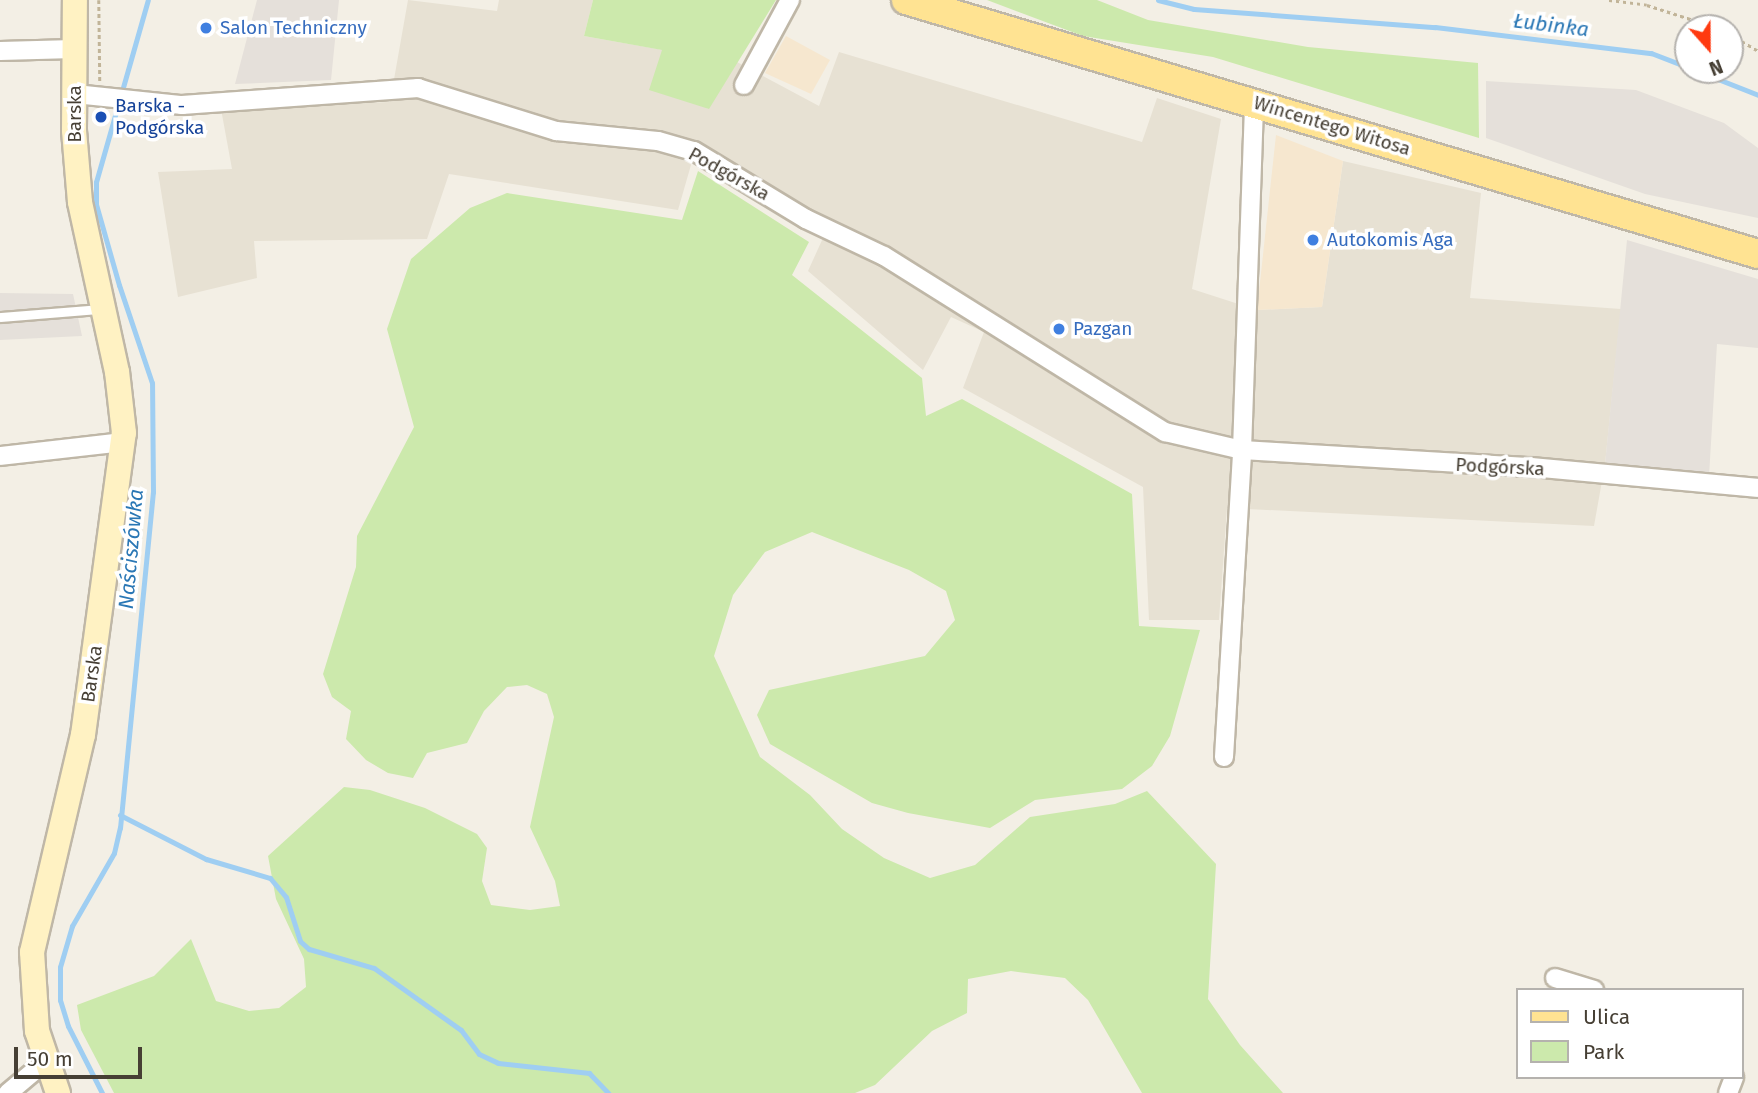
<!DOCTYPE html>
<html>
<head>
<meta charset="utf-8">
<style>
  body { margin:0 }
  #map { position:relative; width:1758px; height:1093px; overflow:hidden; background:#f3efe5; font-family:"Fira Sans",sans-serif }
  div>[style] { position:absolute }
  .residential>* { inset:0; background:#e7e1d3 }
  .commercial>* { inset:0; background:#f6e7cf }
  .industrial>* { inset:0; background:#e5e0da }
  .green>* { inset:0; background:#cce9ac }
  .stream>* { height:5px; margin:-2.5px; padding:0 2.5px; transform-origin:2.5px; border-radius:2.5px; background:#9fcef2 }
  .path>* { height:2.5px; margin-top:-1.25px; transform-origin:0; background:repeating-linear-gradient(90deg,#c1b498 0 3.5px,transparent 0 7px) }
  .roads { filter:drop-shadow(2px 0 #bfb7a7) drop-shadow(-2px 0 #bfb7a7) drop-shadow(0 2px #bfb7a7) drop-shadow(0 -2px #bfb7a7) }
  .lane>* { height:9px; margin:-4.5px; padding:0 4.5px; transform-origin:4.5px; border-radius:4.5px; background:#fff }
  .street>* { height:18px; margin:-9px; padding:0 9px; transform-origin:9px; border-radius:9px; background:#fff }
  .secondary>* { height:24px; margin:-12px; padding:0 12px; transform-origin:12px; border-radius:12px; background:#fff2c3 }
  .primary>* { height:28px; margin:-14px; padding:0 14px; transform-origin:14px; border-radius:14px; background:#ffe392 }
  .dots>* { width:19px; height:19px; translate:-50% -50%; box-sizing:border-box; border:4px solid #fff; border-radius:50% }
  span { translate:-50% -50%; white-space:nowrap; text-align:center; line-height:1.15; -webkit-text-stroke:7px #fff; paint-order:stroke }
  .shop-label { font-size:19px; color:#366cbe }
  .left { translate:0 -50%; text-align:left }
  .transit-label { font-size:19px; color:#164399 }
  .street-label { font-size:19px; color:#463f34 }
  .water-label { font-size:21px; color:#2a77b5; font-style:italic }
  .legend { position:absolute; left:1516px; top:988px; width:228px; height:91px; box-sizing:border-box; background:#fff; border:2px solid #b5b2ae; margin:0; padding:9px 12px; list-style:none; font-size:21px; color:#463f34 }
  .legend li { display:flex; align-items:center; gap:14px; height:35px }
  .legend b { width:35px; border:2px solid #b5b2ae }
  .north { position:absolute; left:1674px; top:14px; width:70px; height:70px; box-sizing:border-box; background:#fff; border:2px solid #b5b2ae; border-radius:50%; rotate:159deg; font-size:19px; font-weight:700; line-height:28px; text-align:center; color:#463f34 }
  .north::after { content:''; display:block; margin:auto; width:24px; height:32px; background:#ff3a10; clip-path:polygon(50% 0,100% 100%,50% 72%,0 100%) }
  .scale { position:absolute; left:14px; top:1047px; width:128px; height:32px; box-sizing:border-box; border:4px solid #463f34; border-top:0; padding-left:9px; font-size:21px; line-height:24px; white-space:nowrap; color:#463f34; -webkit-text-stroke:5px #fff; paint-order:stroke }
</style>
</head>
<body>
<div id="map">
  <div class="residential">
    <div style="clip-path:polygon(408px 0,497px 11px,499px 0,593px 0,584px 36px,663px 50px,708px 109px,737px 62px,819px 106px,839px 52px,1142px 142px,1157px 98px,1221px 119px,1192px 289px,1257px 310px,1322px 307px,1343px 161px,1481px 193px,1470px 298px,1621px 309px,1605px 464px,1594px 526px,1227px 508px,1219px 620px,1149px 620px,1143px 487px,963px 388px,984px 332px,951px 317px,923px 370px,808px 271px,823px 238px,693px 158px,678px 210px,449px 174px,427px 239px,254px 241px,257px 278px,178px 297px,158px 172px,232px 169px,221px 109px,390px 102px)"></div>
  </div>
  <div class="commercial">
    <div style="clip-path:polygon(786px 36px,830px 60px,811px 94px,765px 73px)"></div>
    <div style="clip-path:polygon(1276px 135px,1343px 161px,1322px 307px,1257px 310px)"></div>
  </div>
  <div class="industrial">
    <div style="clip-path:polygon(257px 0,339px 0,331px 80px,235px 84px)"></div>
    <div style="clip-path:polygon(1486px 81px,1636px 90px,1724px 123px,1758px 148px,1758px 218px,1645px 194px,1486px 138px)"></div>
    <div style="clip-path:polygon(1627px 240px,1758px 279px,1758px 348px,1717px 344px,1709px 476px,1605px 464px)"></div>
    <div style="clip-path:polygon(0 293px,73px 294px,82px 336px,0 340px)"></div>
  </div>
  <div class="green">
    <div style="clip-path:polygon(593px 0,776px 0,709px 109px,649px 90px,662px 50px,584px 36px)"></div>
    <div style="clip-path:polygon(987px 0,1097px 0,1148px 20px,1308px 47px,1478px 63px,1479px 138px,1213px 57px,1083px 36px)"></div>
    <div style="clip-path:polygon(698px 171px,809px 242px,792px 275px,922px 378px,926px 416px,962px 399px,1132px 494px,1139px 626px,1200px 630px,1170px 736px,1152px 766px,1122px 789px,1035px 800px,990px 828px,908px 813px,872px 803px,770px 744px,757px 715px,769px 690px,925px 656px,955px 620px,946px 591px,909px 570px,812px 532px,765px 552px,733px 595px,714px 656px,760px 757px,810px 795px,842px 829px,884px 858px,930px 878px,975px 865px,1030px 817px,1115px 804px,1147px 791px,1216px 864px,1208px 999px,1240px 1045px,1283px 1093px,1142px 1093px,1088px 1000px,1065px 978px,1011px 971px,968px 979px,967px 1013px,932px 1031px,875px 1085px,855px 1093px,114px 1093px,81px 1030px,77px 1005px,154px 976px,191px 939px,216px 1001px,249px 1011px,279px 1008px,306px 987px,304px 959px,276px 899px,268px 856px,344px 787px,370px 790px,425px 808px,477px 834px,487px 848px,482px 881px,491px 905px,530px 910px,560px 906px,555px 881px,530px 827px,554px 717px,547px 694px,527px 685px,507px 687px,484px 711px,467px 743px,427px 753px,413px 778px,388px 773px,366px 760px,346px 739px,351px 711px,332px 697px,323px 674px,356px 567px,357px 536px,414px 427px,387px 329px,411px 259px,470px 208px,507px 193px,682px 220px)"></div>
  </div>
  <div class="stream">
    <div style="left:1158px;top:0;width:37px;rotate:14deg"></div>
    <div style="left:1194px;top:9px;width:242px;rotate:4.3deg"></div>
    <div style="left:1435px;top:27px;width:218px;rotate:6.9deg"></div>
    <div style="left:1651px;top:53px;width:40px;rotate:21deg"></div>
    <div style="left:1695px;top:70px;width:68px;rotate:21.6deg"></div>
    <div style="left:120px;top:815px;width:97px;rotate:27.1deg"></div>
    <div style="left:206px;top:859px;width:67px;rotate:16.5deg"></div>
    <div style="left:270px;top:878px;width:25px;rotate:50deg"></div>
    <div style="left:286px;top:897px;width:46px;rotate:72.3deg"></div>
    <div style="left:300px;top:941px;width:12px;rotate:42deg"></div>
    <div style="left:309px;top:949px;width:68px;rotate:16.3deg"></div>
    <div style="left:374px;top:968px;width:107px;rotate:35.5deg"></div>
    <div style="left:461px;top:1030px;width:30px;rotate:53deg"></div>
    <div style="left:479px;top:1054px;width:21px;rotate:25deg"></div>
    <div style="left:498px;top:1063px;width:92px;rotate:6.3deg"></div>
    <div style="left:589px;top:1073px;width:28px;rotate:46deg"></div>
    <div style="left:102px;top:1093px;width:75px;rotate:-116.9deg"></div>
    <div style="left:68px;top:1026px;width:27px;rotate:-107deg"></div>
    <div style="left:60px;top:1000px;width:33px;rotate:-90deg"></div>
    <div style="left:60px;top:967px;width:43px;rotate:-73.7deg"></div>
    <div style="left:72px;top:926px;width:84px;rotate:-60.1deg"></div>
    <div style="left:114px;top:853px;width:26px;rotate:-77deg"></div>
    <div style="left:120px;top:828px;width:338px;rotate:-84.4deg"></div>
    <div style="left:153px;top:492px;width:109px;rotate:-90.5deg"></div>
    <div style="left:152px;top:383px;width:103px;rotate:-108.6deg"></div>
    <div style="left:119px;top:285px;width:84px;rotate:-105.9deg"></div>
    <div style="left:96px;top:204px;width:22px;rotate:-90deg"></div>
    <div style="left:96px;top:182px;width:189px;rotate:-74.1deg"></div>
  </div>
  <div class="path">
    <div style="left:99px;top:0;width:81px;rotate:89.3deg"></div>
    <div style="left:1609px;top:0;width:38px;rotate:7deg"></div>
    <div style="left:1647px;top:5px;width:75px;rotate:17.9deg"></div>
    <div style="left:1730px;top:34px;width:33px;rotate:31deg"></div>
  </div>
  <div class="roads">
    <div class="lane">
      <div style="left:0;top:317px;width:100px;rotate:-4.6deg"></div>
    </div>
    <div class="street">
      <div style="left:0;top:51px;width:74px;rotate:-1.5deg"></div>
      <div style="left:744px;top:85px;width:97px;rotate:-61.6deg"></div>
      <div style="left:75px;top:94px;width:108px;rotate:5.9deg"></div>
      <div style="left:182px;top:105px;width:237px;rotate:-4.1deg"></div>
      <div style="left:418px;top:88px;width:145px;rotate:17.3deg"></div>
      <div style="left:556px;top:131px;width:102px;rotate:5.6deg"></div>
      <div style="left:658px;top:141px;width:37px;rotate:16deg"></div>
      <div style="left:694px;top:151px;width:131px;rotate:31.3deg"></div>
      <div style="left:806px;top:219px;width:86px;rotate:25.4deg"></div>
      <div style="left:884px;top:256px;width:332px;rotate:32.1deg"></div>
      <div style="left:1165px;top:432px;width:79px;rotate:13.2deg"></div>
      <div style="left:1242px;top:450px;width:290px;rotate:3.4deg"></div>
      <div style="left:1532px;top:467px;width:227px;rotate:5.3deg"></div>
      <div style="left:0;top:456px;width:124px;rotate:-6.5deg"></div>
      <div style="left:1224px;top:757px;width:308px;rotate:-86.6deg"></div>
      <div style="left:1242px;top:450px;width:348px;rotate:-88deg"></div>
      <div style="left:1555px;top:978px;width:41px;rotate:17.1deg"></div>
      <div style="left:8px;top:1093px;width:50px;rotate:-40.1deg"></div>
      <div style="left:1728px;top:1093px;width:17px;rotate:-69deg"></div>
    </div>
    <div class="secondary">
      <div style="left:58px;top:1093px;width:65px;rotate:-108.7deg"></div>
      <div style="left:37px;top:1031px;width:79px;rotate:-93.6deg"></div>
      <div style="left:32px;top:952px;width:223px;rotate:-76.8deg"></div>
      <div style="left:83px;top:735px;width:305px;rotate:-82.3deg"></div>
      <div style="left:124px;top:433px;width:61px;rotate:-96.5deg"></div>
      <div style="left:117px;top:372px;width:174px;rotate:-102.3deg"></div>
      <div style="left:80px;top:202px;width:72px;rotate:-94.8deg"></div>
      <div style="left:74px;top:130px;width:130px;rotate:-89.6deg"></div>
    </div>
    <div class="primary">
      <div style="left:906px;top:0;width:889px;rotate:16.6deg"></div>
    </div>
  </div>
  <div class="dots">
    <div style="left:206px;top:28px;background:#3f7fe0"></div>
    <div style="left:101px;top:117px;background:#1a4fb4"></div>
    <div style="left:1313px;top:240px;background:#3f7fe0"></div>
    <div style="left:1059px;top:329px;background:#3f7fe0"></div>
  </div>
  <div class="shop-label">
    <span class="left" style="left:220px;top:28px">Salon Techniczny</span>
    <span class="left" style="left:1327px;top:240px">Autokomis Aga</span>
    <span class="left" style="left:1073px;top:329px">Pazgan</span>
  </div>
  <div class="transit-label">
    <span class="left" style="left:115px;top:117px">Barska -<br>Podgórska</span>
  </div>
  <div class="street-label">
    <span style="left:75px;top:114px;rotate:-90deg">Barska</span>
    <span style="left:1332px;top:126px;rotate:17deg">Wincentego Witosa</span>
    <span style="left:729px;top:174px;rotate:29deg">Podgórska</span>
    <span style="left:1500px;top:467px;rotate:3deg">Podgórska</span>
    <span style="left:92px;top:674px;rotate:-82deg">Barska</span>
  </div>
  <div class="water-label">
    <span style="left:1551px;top:25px;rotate:7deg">Łubinka</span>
    <span style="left:131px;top:549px;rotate:-85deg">Naściszówka</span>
  </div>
  <ul class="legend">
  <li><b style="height:9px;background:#ffe392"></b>Ulica</li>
  <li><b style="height:19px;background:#cce9ac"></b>Park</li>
  </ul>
  <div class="north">N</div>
  <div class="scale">50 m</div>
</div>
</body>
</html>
